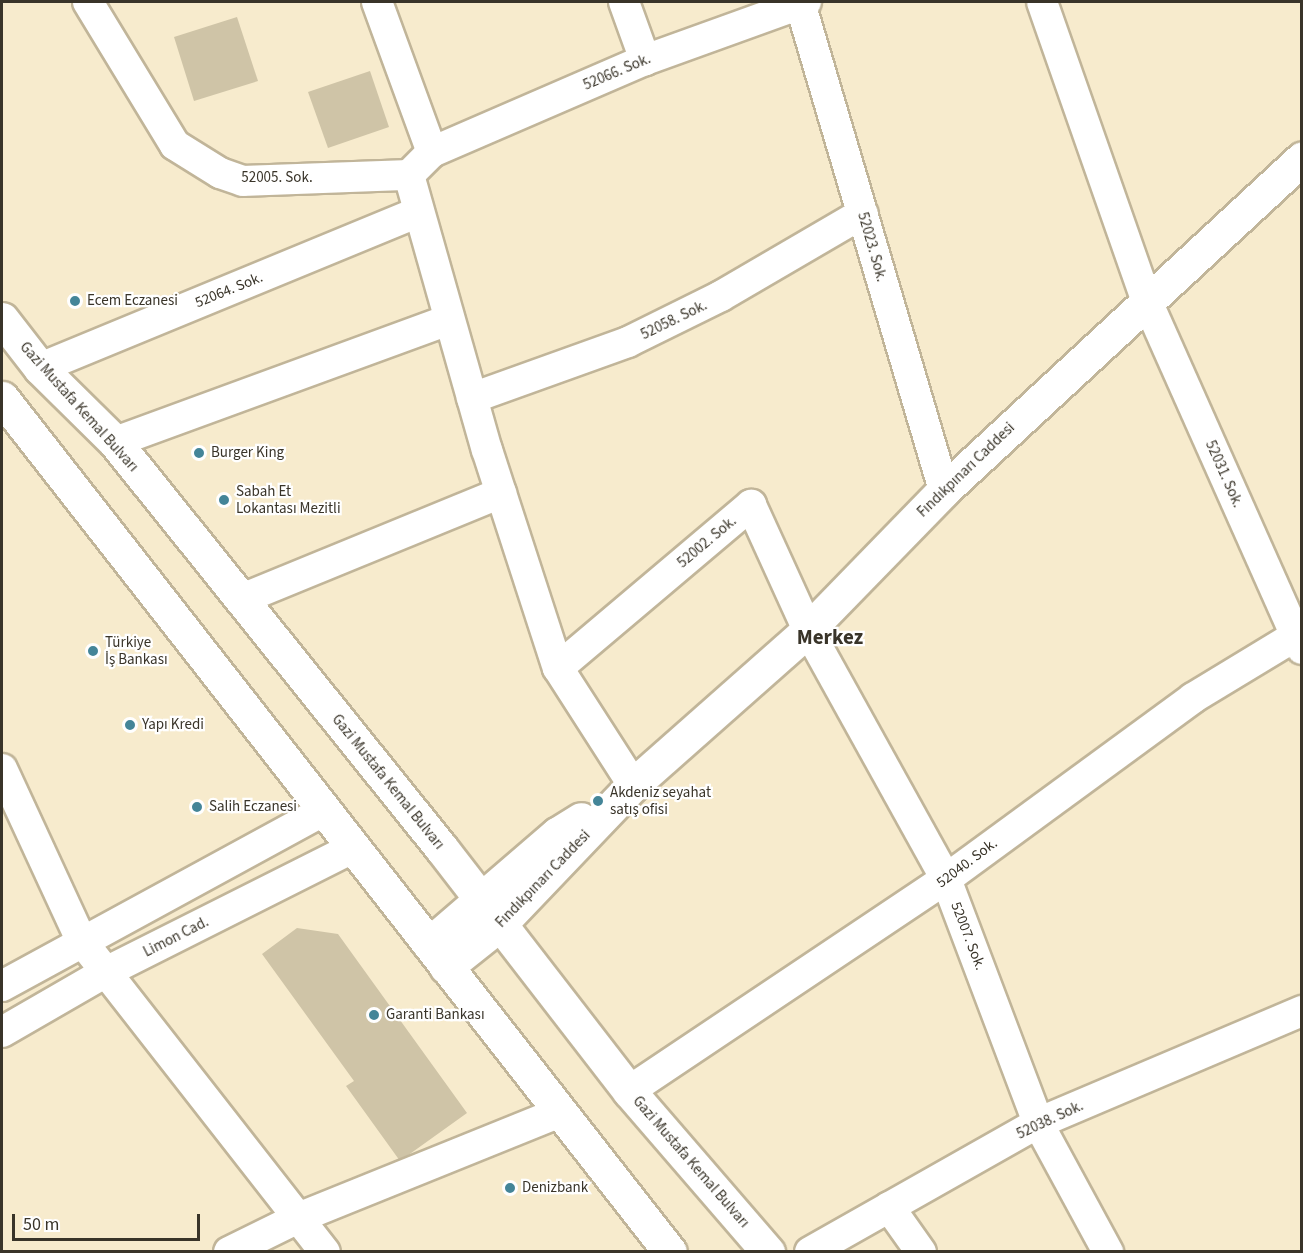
<!DOCTYPE html>
<html>
<head>
<meta charset="utf-8">
<style>
  body { margin:0 }
  #map { position:relative; width:1303px; height:1253px; overflow:hidden; background:#f7ebcd; font-family:"Source Sans 3",sans-serif }
  div>[style] { position:absolute }
  .building>* { inset:0; background:#cfc4a7 }
  .roads { filter:drop-shadow(2px 0 #c1b599) drop-shadow(-2px 0 #c1b599) drop-shadow(0 2px #c1b599) drop-shadow(0 -2px #c1b599) }
  .minor>* { height:30px; margin:-15px; padding:0 15px; transform-origin:15px; border-radius:15px; background:#fff }
  .major>* { height:33px; margin:-16.5px; padding:0 16.5px; transform-origin:16.5px; border-radius:16.5px; background:#fff }
  .highway>* { height:33px; margin:-16.5px; padding:0 16.5px; transform-origin:16.5px; border-radius:16.5px; background:#fff }
  .dots>* { width:16px; height:16px; translate:-50% -50%; box-sizing:border-box; border:3px solid #fff; border-radius:50% }
  span { translate:-50% -50%; white-space:nowrap; text-align:center; line-height:1.15; -webkit-text-stroke:4.5px #fff; paint-order:stroke }
  .street-label { font-size:15px; color:#393429 }
  .poi-label { font-size:15px; color:#393429 }
  .left { translate:0 -50%; text-align:left }
  .district-label { font-size:21px; color:#393429; font-weight:700 }
  .frame { position:absolute; inset:0; border:3px solid #393429; pointer-events:none }
  .scale { position:absolute; left:12px; top:1214px; width:188px; height:27px; box-sizing:border-box; border:3px solid #393429; border-top:0; padding-left:8px; font-size:18px; line-height:21px; white-space:nowrap; color:#393429; -webkit-text-stroke:4px #fff; paint-order:stroke }
</style>
</head>
<body>
<div id="map">
  <div class="building">
    <div style="clip-path:polygon(237px 17px,258px 81px,194px 101px,174px 37px)"></div>
    <div style="clip-path:polygon(370px 71px,389px 127px,328px 148px,308px 92px)"></div>
    <div style="clip-path:polygon(297px 928px,338px 934px,467px 1113px,400px 1161px,346px 1086px,354px 1081px,262px 954px)"></div>
  </div>
  <div class="roads">
    <div class="minor">
      <div style="left:88px;top:2px;width:167px;rotate:58.7deg"></div>
      <div style="left:175px;top:145px;width:53px;rotate:31.9deg"></div>
      <div style="left:220px;top:173px;width:24px;rotate:19deg"></div>
      <div style="left:243px;top:181px;width:166px;rotate:-2.1deg"></div>
      <div style="left:409px;top:175px;width:286px;rotate:74.2deg"></div>
      <div style="left:487px;top:450px;width:229px;rotate:72deg"></div>
      <div style="left:558px;top:668px;width:139px;rotate:57.3deg"></div>
      <div style="left:377px;top:2px;width:160px;rotate:69.9deg"></div>
      <div style="left:624px;top:2px;width:62px;rotate:70.1deg"></div>
      <div style="left:1042px;top:2px;width:315px;rotate:70.7deg"></div>
      <div style="left:1146px;top:299px;width:383px;rotate:66deg"></div>
      <div style="left:800px;top:3px;width:508px;rotate:73.53deg"></div>
      <div style="left:409px;top:175px;width:33px;rotate:-45deg"></div>
      <div style="left:432px;top:152px;width:232px;rotate:-23.4deg"></div>
      <div style="left:645px;top:60px;width:171px;rotate:-19.8deg"></div>
      <div style="left:40px;top:368px;width:409px;rotate:-22.4deg"></div>
      <div style="left:472px;top:398px;width:166px;rotate:-19.7deg"></div>
      <div style="left:628px;top:342px;width:104px;rotate:-26.3deg"></div>
      <div style="left:721px;top:296px;width:164px;rotate:-30.3deg"></div>
      <div style="left:115px;top:442px;width:356px;rotate:-20.1deg"></div>
      <div style="left:242px;top:599px;width:280px;rotate:-22.3deg"></div>
      <div style="left:558px;top:668px;width:253px;rotate:-40.2deg"></div>
      <div style="left:751px;top:505px;width:137px;rotate:65.5deg"></div>
      <div style="left:808px;top:630px;width:285px;rotate:61deg"></div>
      <div style="left:946px;top:879px;width:261px;rotate:69.3deg"></div>
      <div style="left:1038px;top:1123px;width:147px;rotate:61.5deg"></div>
      <div style="left:2px;top:769px;width:188px;rotate:65.2deg"></div>
      <div style="left:81px;top:940px;width:396px;rotate:52deg"></div>
      <div style="left:2px;top:986px;width:368px;rotate:-28.6deg"></div>
      <div style="left:2px;top:1032px;width:120px;rotate:-30deg"></div>
      <div style="left:106px;top:972px;width:278px;rotate:-26.7deg"></div>
      <div style="left:629px;top:1091px;width:381px;rotate:-33.8deg"></div>
      <div style="left:946px;top:879px;width:306px;rotate:-36.2deg"></div>
      <div style="left:1193px;top:698px;width:127px;rotate:-31.2deg"></div>
      <div style="left:889px;top:1207px;width:55px;rotate:54.6deg"></div>
      <div style="left:229px;top:1252px;width:77px;rotate:-26.2deg"></div>
      <div style="left:298px;top:1218px;width:283px;rotate:-22deg"></div>
      <div style="left:810px;top:1252px;width:262px;rotate:-29.5deg"></div>
      <div style="left:1038px;top:1123px;width:287px;rotate:-23deg"></div>
    </div>
    <div class="major">
      <div style="left:429px;top:944px;width:169px;rotate:-40.7deg"></div>
      <div style="left:557px;top:834px;width:28px;rotate:-32deg"></div>
      <div style="left:446px;top:967px;width:69px;rotate:-38.5deg"></div>
      <div style="left:500px;top:924px;width:192px;rotate:-46.3deg"></div>
      <div style="left:633px;top:785px;width:234px;rotate:-41.5deg"></div>
      <div style="left:808px;top:630px;width:195px;rotate:-45.8deg"></div>
      <div style="left:944px;top:490px;width:488px;rotate:-42.8deg"></div>
    </div>
    <div class="highway">
      <div style="left:2px;top:319px;width:62px;rotate:52.2deg"></div>
      <div style="left:40px;top:368px;width:105px;rotate:44.6deg"></div>
      <div style="left:115px;top:442px;width:522px;rotate:51.22deg"></div>
      <div style="left:442px;top:849px;width:306px;rotate:52.3deg"></div>
      <div style="left:629px;top:1091px;width:213px;rotate:49.2deg"></div>
      <div style="left:2px;top:398px;width:1084px;rotate:51.97deg"></div>
    </div>
  </div>
  <div class="dots">
    <div style="left:75px;top:301px;background:#448598"></div>
    <div style="left:199px;top:453px;background:#448598"></div>
    <div style="left:224px;top:500px;background:#448598"></div>
    <div style="left:93px;top:651px;background:#448598"></div>
    <div style="left:130px;top:725px;background:#448598"></div>
    <div style="left:598px;top:801px;background:#448598"></div>
    <div style="left:197px;top:807px;background:#448598"></div>
    <div style="left:374px;top:1015px;background:#448598"></div>
    <div style="left:510px;top:1188px;background:#448598"></div>
  </div>
  <div class="street-label">
    <span style="left:617px;top:72px;rotate:-23deg">52066. Sok.</span>
    <span style="left:277px;top:178px">52005. Sok.</span>
    <span style="left:872px;top:247px;rotate:74deg">52023. Sok.</span>
    <span style="left:229px;top:290px;rotate:-22deg">52064. Sok.</span>
    <span style="left:674px;top:320px;rotate:-26deg">52058. Sok.</span>
    <span style="left:79px;top:407px;rotate:48deg">Gazi Mustafa Kemal Bulvarı</span>
    <span style="left:966px;top:470px;rotate:-44deg">Fındıkpınarı Caddesi</span>
    <span style="left:1224px;top:474px;rotate:66deg">52031. Sok.</span>
    <span style="left:707px;top:542px;rotate:-40deg">52002. Sok.</span>
    <span style="left:388px;top:782px;rotate:51deg">Gazi Mustafa Kemal Bulvarı</span>
    <span style="left:967px;top:863px;rotate:-37deg">52040. Sok.</span>
    <span style="left:543px;top:879px;rotate:-46deg">Fındıkpınarı Caddesi</span>
    <span style="left:968px;top:936px;rotate:69deg">52007. Sok.</span>
    <span style="left:176px;top:937px;rotate:-27deg">Limon Cad.</span>
    <span style="left:1050px;top:1120px;rotate:-25deg">52038. Sok.</span>
    <span style="left:691px;top:1162px;rotate:49deg">Gazi Mustafa Kemal Bulvarı</span>
  </div>
  <div class="poi-label">
    <span class="left" style="left:87px;top:301px">Ecem Eczanesi</span>
    <span class="left" style="left:211px;top:453px">Burger King</span>
    <span class="left" style="left:236px;top:500px">Sabah Et<br>Lokantası Mezitli</span>
    <span class="left" style="left:105px;top:651px">Türkiye<br>İş Bankası</span>
    <span class="left" style="left:142px;top:725px">Yapı Kredi</span>
    <span class="left" style="left:610px;top:801px">Akdeniz seyahat<br>satış ofisi</span>
    <span class="left" style="left:209px;top:807px">Salih Eczanesi</span>
    <span class="left" style="left:386px;top:1015px">Garanti Bankası</span>
    <span class="left" style="left:522px;top:1188px">Denizbank</span>
  </div>
  <div class="district-label">
    <span style="left:830px;top:637px">Merkez</span>
  </div>
  <div class="frame"></div>
  <div class="scale">50 m</div>
</div>
</body>
</html>
